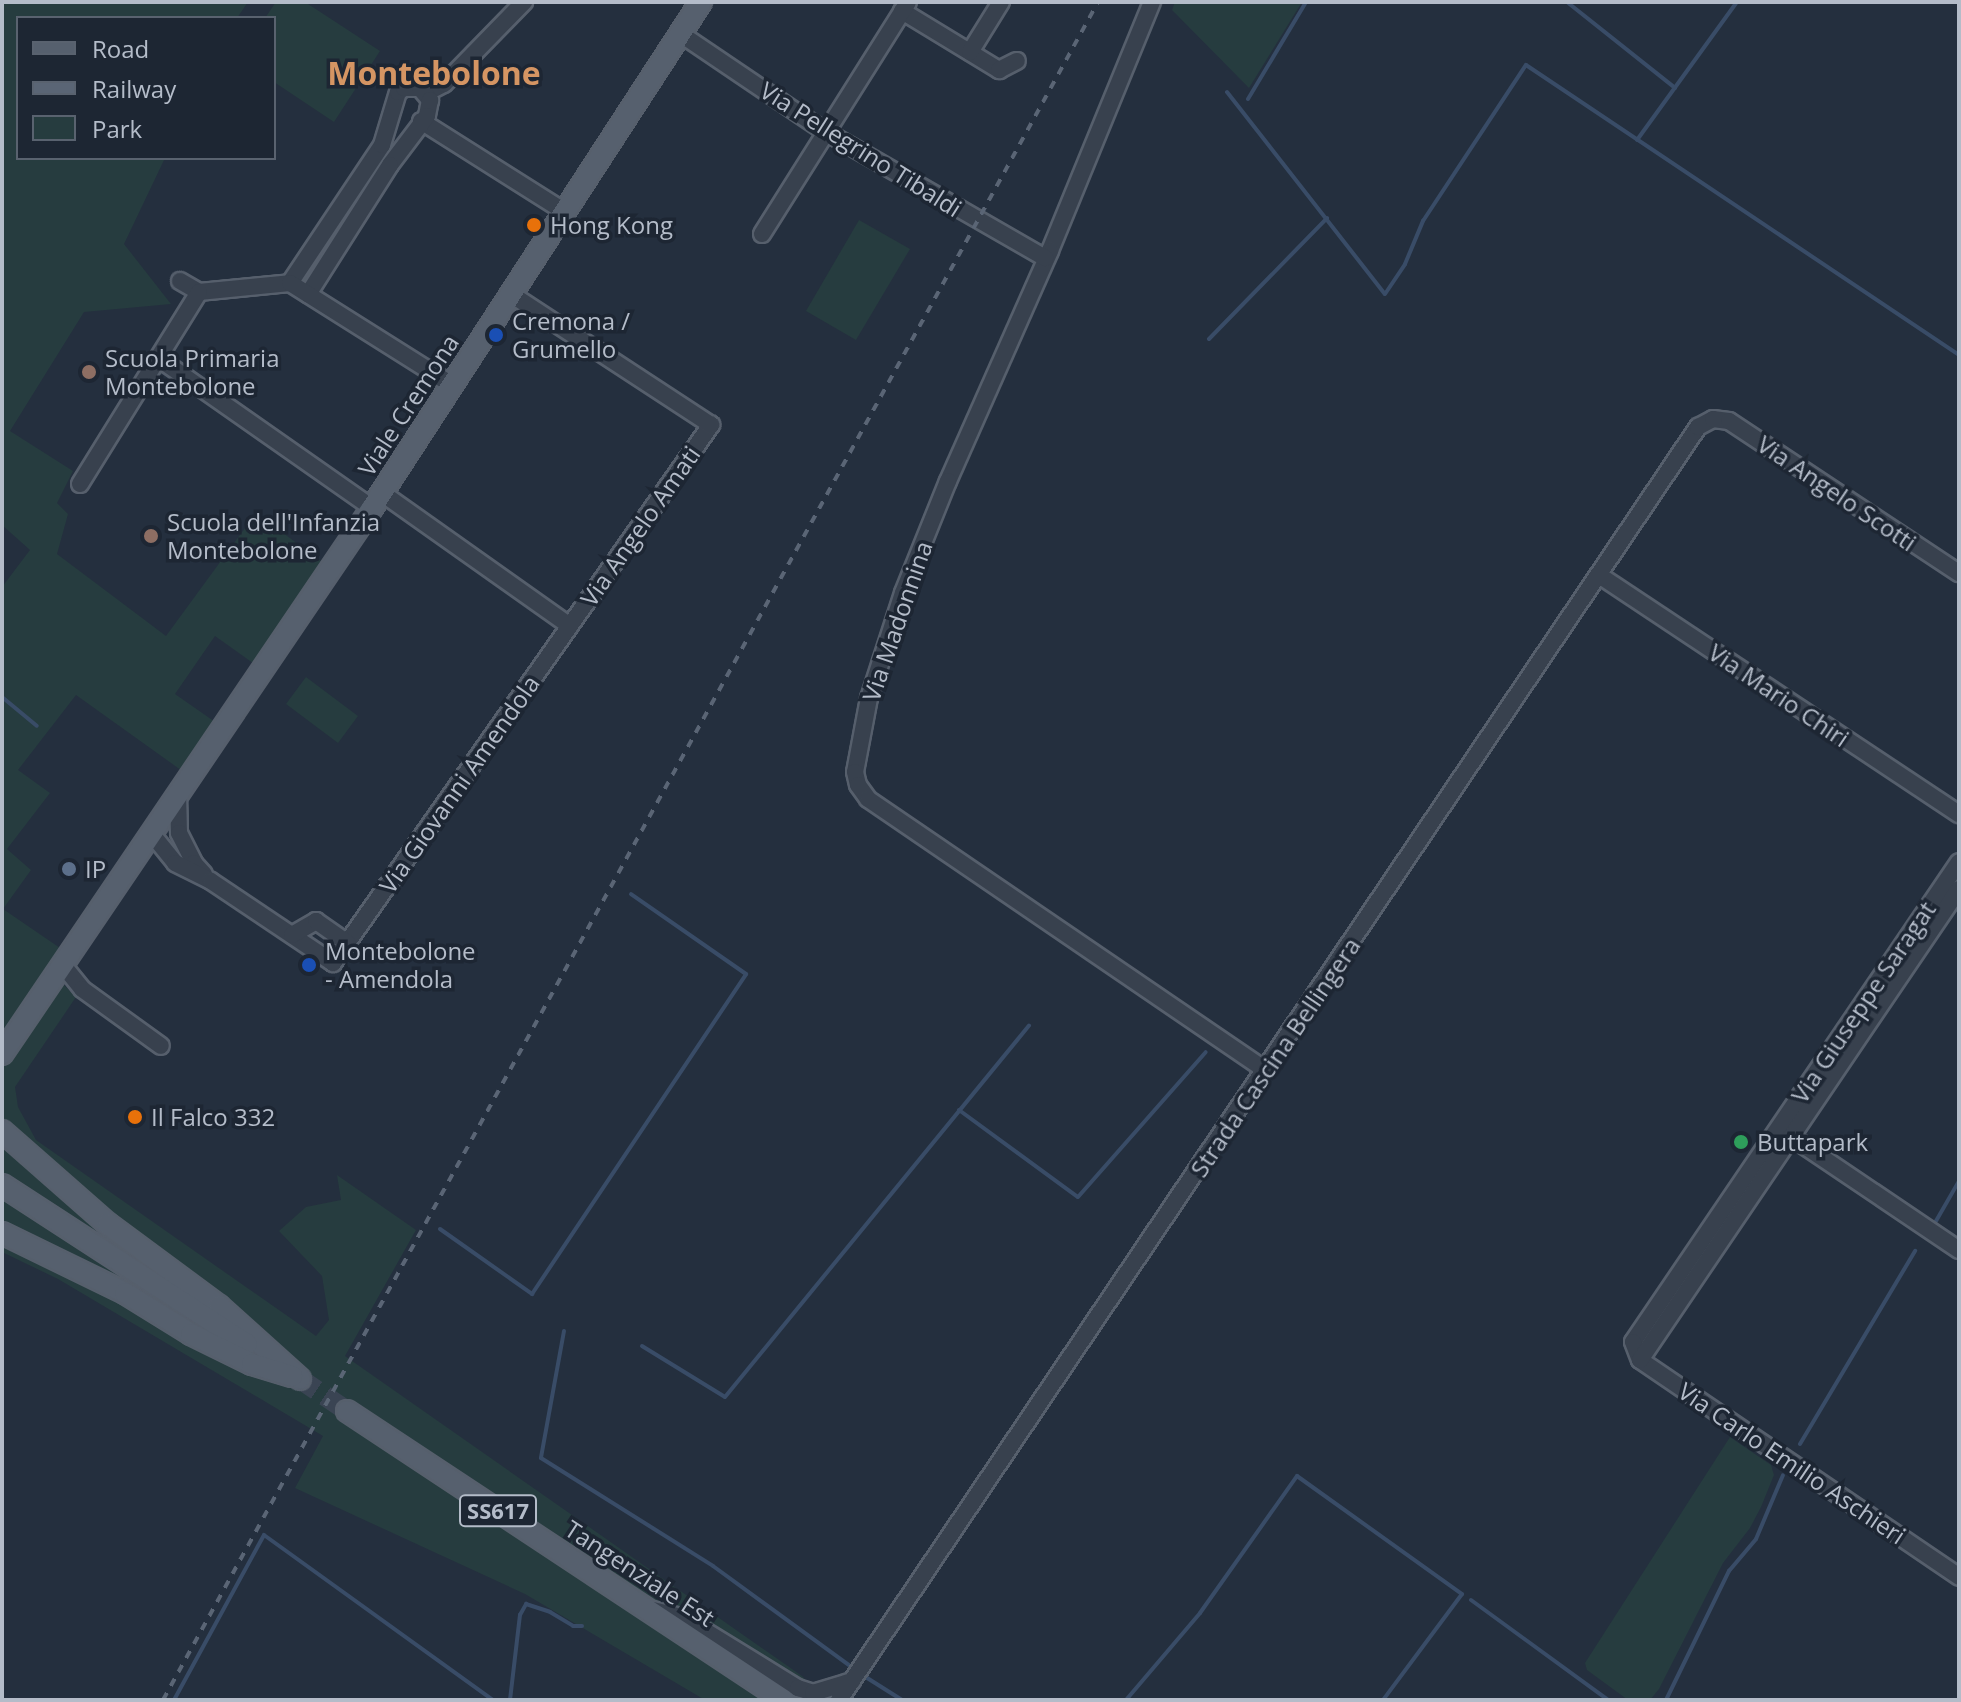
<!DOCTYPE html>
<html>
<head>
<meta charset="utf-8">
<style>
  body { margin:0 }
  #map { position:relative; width:1961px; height:1702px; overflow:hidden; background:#242f3e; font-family:"Open Sans",sans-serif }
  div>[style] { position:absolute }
  .green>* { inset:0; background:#263c3f }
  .stream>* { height:4px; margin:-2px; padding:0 2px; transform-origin:2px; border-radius:2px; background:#394c67 }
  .major-tunnel>* { height:20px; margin-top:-10px; transform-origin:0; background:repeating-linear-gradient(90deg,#3a4453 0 20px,transparent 0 30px) }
  .roads { filter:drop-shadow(2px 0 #565f6c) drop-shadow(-2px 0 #565f6c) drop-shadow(0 2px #565f6c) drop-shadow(0 -2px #565f6c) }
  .minor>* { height:16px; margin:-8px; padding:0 8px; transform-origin:8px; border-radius:8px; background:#38414e }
  .major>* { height:20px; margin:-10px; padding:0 10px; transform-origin:10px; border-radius:10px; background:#56606e }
  .rail>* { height:4px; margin-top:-2px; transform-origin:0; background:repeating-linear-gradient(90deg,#5a6575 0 8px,transparent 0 16px) }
  .dots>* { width:22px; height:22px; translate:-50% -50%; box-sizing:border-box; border:4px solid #1d2633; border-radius:50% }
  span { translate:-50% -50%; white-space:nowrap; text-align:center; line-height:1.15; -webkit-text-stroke:7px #1d2633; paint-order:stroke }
  .shield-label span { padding:2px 6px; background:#1d2633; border:2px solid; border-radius:6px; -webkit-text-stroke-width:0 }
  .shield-label { font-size:22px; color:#b4bcc9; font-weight:700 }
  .street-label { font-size:24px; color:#b4bcc9 }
  .poi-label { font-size:24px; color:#b4bcc9 }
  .left { translate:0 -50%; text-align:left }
  .district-label { font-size:32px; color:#d59563; font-weight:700 }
  .frame { position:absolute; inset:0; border:4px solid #b4bcc9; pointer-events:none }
  .legend { position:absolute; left:16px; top:16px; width:260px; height:144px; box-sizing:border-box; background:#1d2633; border:2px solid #59626f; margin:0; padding:10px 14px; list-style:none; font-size:24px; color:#b4bcc9 }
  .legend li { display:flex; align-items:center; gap:16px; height:40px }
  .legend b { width:40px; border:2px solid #59626f }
</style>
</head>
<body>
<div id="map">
  <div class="green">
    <div style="clip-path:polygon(2px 2px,248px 2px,237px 18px,18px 18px,18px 158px,165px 158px,124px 244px,171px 304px,84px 312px,10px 431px,73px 471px,57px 503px,68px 514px,57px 554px,166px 636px,256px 513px,325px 564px,257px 666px,215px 636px,175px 694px,218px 724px,185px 773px,76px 695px,18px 770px,50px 793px,7px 849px,31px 870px,3px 909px,63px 950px,48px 969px,76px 997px,15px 1087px,18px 1107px,36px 1140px,316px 1336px,329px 1320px,322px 1276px,279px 1231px,306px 1207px,341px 1200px,337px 1175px,416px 1230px,345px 1356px,802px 1676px,825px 1700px,705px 1700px,525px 1594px,295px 1488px,323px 1436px,58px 1279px,2px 1252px,2px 587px,30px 550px,2px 525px)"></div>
    <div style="clip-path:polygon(276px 2px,305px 2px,380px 51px,334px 122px,274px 82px,274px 18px,265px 18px)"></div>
    <div style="clip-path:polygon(1175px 2px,1302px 2px,1249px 88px,1172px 10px)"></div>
    <div style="clip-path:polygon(859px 220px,910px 249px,856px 340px,806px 311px)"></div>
    <div style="clip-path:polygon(306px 677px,358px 716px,338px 743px,286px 704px)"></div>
    <div style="clip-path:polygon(1730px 1437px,1771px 1465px,1774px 1475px,1761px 1507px,1750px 1528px,1723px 1563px,1659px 1689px,1650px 1700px,1628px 1700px,1587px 1670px,1585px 1663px)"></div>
  </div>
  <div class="stream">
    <div style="left:1567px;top:2px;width:138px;rotate:38.5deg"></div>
    <div style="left:1227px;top:92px;width:256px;rotate:52deg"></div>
    <div style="left:1385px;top:294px;width:36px;rotate:-56deg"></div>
    <div style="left:1405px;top:264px;width:47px;rotate:-67.3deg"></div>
    <div style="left:1423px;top:221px;width:187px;rotate:-56.6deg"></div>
    <div style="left:1526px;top:65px;width:521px;rotate:33.81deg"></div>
    <div style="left:1248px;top:99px;width:113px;rotate:-59.1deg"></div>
    <div style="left:1637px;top:140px;width:170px;rotate:-54.1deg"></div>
    <div style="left:1209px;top:339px;width:169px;rotate:-45.7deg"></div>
    <div style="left:2px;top:697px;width:45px;rotate:39.6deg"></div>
    <div style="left:959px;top:1110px;width:147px;rotate:36.2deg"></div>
    <div style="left:1078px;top:1197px;width:193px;rotate:-48.6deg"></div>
    <div style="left:1936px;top:1221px;width:46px;rotate:-60.1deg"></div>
    <div style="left:440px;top:1229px;width:113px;rotate:35.2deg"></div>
    <div style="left:532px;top:1294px;width:385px;rotate:-56.2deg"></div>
    <div style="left:746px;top:974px;width:140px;rotate:-145.2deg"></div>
    <div style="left:564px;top:1331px;width:129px;rotate:100.3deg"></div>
    <div style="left:541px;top:1458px;width:203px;rotate:32.1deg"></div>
    <div style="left:713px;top:1566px;width:170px;rotate:36.1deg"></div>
    <div style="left:642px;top:1346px;width:97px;rotate:31.6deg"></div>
    <div style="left:725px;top:1397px;width:480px;rotate:-50.7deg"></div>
    <div style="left:1800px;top:1444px;width:225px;rotate:-59.2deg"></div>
    <div style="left:1471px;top:1600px;width:170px;rotate:36.1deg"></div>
    <div style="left:864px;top:1676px;width:45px;rotate:32.3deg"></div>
    <div style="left:174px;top:1700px;width:188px;rotate:-61.4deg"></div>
    <div style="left:264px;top:1535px;width:282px;rotate:35.8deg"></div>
    <div style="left:510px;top:1700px;width:86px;rotate:-83.3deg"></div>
    <div style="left:520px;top:1615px;width:13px;rotate:-61deg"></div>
    <div style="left:526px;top:1604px;width:25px;rotate:18deg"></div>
    <div style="left:550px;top:1612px;width:27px;rotate:31deg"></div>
    <div style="left:573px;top:1626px;width:9px"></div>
    <div style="left:1126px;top:1700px;width:114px;rotate:-49.6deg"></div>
    <div style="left:1200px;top:1613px;width:168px;rotate:-54.7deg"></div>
    <div style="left:1297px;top:1476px;width:203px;rotate:35.6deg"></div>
    <div style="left:1462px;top:1594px;width:132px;rotate:126.7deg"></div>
    <div style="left:1666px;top:1700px;width:144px;rotate:-64deg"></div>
    <div style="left:1729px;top:1571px;width:42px;rotate:-49.8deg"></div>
    <div style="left:1756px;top:1539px;width:69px;rotate:-67.1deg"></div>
  </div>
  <div class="major-tunnel">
    <div style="left:300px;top:1379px;width:57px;rotate:34.2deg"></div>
  </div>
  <div class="roads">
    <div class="minor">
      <div style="left:1152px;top:2px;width:269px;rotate:112.3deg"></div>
      <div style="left:1050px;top:251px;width:252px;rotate:113.9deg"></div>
      <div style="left:948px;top:481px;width:121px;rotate:111.9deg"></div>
      <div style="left:903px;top:593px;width:110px;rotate:107.9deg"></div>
      <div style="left:869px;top:698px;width:75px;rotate:100.7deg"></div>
      <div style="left:855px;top:772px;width:13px;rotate:77deg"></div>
      <div style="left:858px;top:785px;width:17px;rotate:54deg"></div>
      <div style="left:868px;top:799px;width:482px;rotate:34.3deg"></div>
      <div style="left:902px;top:11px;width:114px;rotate:31.3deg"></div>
      <div style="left:999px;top:70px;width:20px;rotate:-27deg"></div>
      <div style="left:681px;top:34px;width:175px;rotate:34.1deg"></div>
      <div style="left:826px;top:132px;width:253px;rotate:29.9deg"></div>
      <div style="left:970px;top:52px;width:59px;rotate:-58.2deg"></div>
      <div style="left:426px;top:93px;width:20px;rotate:-27deg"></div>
      <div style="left:444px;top:84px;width:115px;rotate:-45.7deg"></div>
      <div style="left:421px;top:121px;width:170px;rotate:32.3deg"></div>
      <div style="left:762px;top:234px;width:274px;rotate:-57.8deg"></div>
      <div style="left:180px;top:281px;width:22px;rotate:30deg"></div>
      <div style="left:290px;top:283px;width:166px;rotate:-56.3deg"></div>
      <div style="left:382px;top:145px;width:55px;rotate:-73.2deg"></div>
      <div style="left:398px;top:92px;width:7px;rotate:-34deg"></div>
      <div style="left:404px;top:88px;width:16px"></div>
      <div style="left:420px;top:88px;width:16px;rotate:50deg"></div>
      <div style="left:430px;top:100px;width:16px;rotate:101deg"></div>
      <div style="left:427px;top:116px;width:61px;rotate:127.1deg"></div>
      <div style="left:390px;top:165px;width:153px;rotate:122.4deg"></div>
      <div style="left:199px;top:292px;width:91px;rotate:-5.6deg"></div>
      <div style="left:290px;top:283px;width:191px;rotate:32.2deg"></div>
      <div style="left:161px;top:360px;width:258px;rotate:35deg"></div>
      <div style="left:80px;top:484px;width:226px;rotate:-58.2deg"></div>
      <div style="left:382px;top:493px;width:230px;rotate:35.3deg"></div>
      <div style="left:1599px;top:575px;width:432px;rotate:33.6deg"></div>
      <div style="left:178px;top:793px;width:40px;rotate:88.6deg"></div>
      <div style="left:179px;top:833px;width:34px;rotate:63deg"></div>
      <div style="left:194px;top:863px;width:15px;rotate:48deg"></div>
      <div style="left:151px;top:833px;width:38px;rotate:51deg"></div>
      <div style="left:175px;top:863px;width:40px;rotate:26.6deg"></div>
      <div style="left:211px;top:881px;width:147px;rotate:33.9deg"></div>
      <div style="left:333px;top:963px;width:658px;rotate:-54.91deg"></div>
      <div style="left:711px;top:425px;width:239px;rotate:-146.8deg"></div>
      <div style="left:1959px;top:862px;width:580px;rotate:124.18deg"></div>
      <div style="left:1633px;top:1342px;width:19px;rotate:69deg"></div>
      <div style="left:1640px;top:1360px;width:386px;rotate:34.2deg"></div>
      <div style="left:292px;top:935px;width:28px;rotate:-30deg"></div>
      <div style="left:316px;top:921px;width:39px;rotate:35deg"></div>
      <div style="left:62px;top:964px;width:32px;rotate:51deg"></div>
      <div style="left:82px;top:989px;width:97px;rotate:35.8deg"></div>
      <div style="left:1790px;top:1136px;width:204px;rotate:34deg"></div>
      <div style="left:1640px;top:1360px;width:569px;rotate:-55.89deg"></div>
      <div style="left:653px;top:1610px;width:32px;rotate:14deg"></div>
      <div style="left:684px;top:1618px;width:134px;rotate:31.6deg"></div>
      <div style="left:798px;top:1688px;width:16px;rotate:18deg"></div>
      <div style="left:813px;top:1693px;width:41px;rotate:-17.1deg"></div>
      <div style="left:839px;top:1700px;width:1536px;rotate:-55.99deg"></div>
      <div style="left:1698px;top:427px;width:17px;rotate:-28deg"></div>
      <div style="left:1713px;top:419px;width:16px;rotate:7deg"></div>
      <div style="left:1729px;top:421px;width:276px;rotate:33.5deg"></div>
    </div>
    <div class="major">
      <div style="left:2px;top:1054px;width:660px;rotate:-55.88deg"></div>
      <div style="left:372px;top:508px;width:604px;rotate:-56.97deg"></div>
      <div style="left:2px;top:1131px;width:141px;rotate:41.3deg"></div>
      <div style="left:108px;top:1224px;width:138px;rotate:36.5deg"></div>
      <div style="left:219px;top:1306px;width:109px;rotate:42deg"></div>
      <div style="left:2px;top:1185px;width:292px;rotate:33deg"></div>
      <div style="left:2px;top:1233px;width:137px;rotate:26deg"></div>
      <div style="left:125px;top:1293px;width:78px;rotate:31.8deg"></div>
      <div style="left:191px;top:1334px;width:68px;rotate:26.2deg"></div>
      <div style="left:252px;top:1364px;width:42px;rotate:16.7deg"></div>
      <div style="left:347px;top:1411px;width:524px;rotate:33.48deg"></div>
    </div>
  </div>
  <div class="rail">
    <div style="left:163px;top:1700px;width:1938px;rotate:-61.16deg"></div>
  </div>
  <div class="dots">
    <div style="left:534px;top:225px;background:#e8710a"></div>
    <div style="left:496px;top:335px;background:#1a4fb4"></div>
    <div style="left:89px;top:372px;background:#8d6e63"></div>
    <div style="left:151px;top:536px;background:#8d6e63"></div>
    <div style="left:69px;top:869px;background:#5c6f8a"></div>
    <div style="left:309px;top:965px;background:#1a4fb4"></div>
    <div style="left:135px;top:1117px;background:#e8710a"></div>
    <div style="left:1741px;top:1142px;background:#2e9e5b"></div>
  </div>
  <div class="shield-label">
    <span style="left:498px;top:1511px">SS617</span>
  </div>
  <div class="street-label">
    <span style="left:861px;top:149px;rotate:32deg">Via Pellegrino Tibaldi</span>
    <span style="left:408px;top:405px;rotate:-57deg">Viale Cremona</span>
    <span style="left:1837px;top:493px;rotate:34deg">Via Angelo Scotti</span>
    <span style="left:640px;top:526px;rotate:-55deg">Via Angelo Amati</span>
    <span style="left:897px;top:621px;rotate:-71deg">Via Madonnina</span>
    <span style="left:1779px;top:695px;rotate:34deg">Via Mario Chiri</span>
    <span style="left:459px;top:784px;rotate:-55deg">Via Giovanni Amendola</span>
    <span style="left:1863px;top:1002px;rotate:-56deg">Via Giuseppe Saragat</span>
    <span style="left:1275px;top:1057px;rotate:-56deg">Strada Cascina Bellingera</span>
    <span style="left:1792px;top:1463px;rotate:34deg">Via Carlo Emilio Aschieri</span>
    <span style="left:640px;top:1573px;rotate:33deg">Tangenziale Est</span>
  </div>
  <div class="poi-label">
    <span class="left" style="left:550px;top:225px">Hong Kong</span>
    <span class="left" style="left:512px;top:335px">Cremona /<br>Grumello</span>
    <span class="left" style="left:105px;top:372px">Scuola Primaria<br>Montebolone</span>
    <span class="left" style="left:167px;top:536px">Scuola dell'Infanzia<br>Montebolone</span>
    <span class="left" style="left:85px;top:869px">IP</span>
    <span class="left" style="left:325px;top:965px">Montebolone<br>- Amendola</span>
    <span class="left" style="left:151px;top:1117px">Il Falco 332</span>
    <span class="left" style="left:1757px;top:1142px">Buttapark</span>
  </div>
  <div class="district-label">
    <span style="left:434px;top:73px">Montebolone</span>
  </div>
  <div class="frame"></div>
  <ul class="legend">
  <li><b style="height:10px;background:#56606e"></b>Road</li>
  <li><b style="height:10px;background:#5a6575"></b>Railway</li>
  <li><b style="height:22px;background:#263c3f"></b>Park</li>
  </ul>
</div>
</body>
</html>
